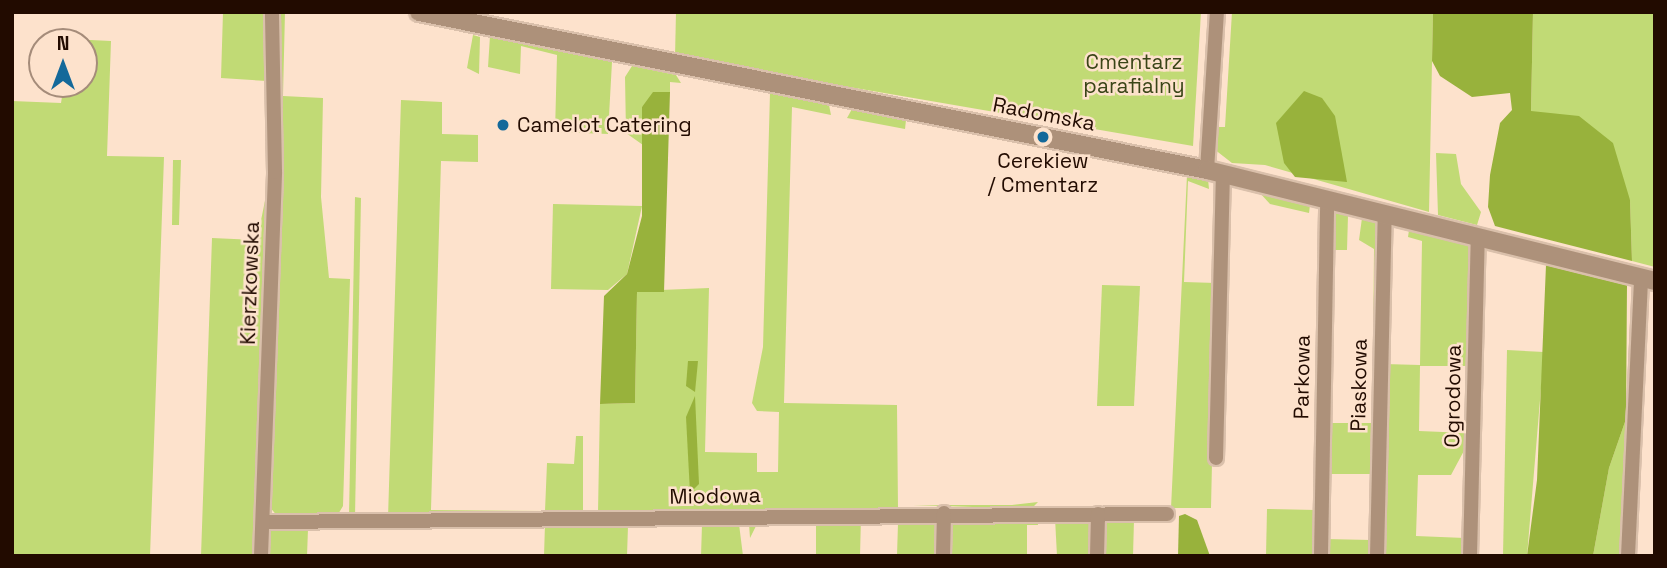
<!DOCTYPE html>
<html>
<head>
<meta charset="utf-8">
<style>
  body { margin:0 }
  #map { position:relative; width:1667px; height:568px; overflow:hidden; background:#fde2cc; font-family:"Space Grotesk",sans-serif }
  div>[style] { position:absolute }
  .green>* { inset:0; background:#c1da75 }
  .forest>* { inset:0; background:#98b23c }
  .roads { filter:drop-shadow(2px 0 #dac0ab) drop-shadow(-2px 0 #dac0ab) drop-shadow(0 2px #dac0ab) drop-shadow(0 -2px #dac0ab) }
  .minor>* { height:14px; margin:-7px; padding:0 7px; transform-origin:7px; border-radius:7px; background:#ad917a }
  .tertiary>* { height:18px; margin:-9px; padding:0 9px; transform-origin:9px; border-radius:9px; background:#ad917a }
  .dots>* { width:19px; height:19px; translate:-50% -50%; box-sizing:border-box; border:4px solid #fde2cc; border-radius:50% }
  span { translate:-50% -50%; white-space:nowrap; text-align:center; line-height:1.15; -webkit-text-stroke:5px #fde2cc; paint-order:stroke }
  .park-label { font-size:21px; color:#3a4517 }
  .street-label { font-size:21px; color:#220b00 }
  .poi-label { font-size:21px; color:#220b00 }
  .left { translate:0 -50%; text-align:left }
  .frame { position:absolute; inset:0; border:14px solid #220b00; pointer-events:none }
  .north { position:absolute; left:28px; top:28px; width:70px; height:70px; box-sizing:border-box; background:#fde2cc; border:2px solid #a58c7a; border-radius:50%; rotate:0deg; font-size:19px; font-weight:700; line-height:28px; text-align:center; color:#220b00 }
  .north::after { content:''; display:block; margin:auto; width:24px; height:32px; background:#14699a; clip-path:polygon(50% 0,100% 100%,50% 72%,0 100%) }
</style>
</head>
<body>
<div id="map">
  <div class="green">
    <div style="clip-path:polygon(223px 12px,267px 12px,269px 119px,267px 81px,221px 78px)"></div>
    <div style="clip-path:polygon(279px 12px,285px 12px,283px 96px,323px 98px,321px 197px,329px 278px,350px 279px,343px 506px,337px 516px,279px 518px,268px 505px)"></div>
    <div style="clip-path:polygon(676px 12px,1201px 12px,1193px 146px,675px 57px)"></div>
    <div style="clip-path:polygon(1232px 12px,1433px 12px,1429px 212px,1265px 165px,1232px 163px,1214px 149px,1215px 127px,1225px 127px)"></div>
    <div style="clip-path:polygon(1533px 12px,1655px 12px,1655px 267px,1632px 261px,1630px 200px,1531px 112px)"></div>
    <div style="clip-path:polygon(473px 35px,480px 37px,479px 74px,467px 68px)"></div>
    <div style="clip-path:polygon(490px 36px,612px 62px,608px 134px,555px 132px,557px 55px,521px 46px,520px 74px,488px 67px)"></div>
    <div style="clip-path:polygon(70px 39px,111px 41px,107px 156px,164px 157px,150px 556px,12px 556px,12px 101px,61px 103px,64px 84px,84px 84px,84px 42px)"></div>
    <div style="clip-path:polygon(632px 66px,676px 75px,681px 83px,670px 82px,670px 92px,642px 107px,643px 145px,626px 133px,625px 77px)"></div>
    <div style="clip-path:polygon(770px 93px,829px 105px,831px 115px,792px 107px,784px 403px,897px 405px,898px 509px,598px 512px,600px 404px,635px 403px,637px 291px,709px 288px,705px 452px,757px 453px,757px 472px,778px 472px,779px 412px,757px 411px,752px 403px,763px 347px)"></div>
    <div style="clip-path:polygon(401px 100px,442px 102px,442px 134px,478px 135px,478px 162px,441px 161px,431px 510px,545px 511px,547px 463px,574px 464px,576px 436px,583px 436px,583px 515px,388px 518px)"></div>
    <div style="clip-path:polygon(852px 109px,906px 120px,905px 129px,847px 118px)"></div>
    <div style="clip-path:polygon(1436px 153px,1456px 154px,1461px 184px,1481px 212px,1477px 225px,1438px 215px)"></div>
    <div style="clip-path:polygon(173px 160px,181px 160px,179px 225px,172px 225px)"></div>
    <div style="clip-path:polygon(1187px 175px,1208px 179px,1209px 189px,1188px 181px,1184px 282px,1216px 283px,1211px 508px,1171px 508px)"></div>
    <div style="clip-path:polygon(269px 181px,255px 556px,201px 556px,212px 238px,257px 240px)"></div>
    <div style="clip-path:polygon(1259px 192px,1310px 205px,1309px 213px,1270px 204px)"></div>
    <div style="clip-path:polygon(355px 197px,361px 198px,355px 517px,349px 517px)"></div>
    <div style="clip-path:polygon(553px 204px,642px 206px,627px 274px,608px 290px,551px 289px)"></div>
    <div style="clip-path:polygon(1330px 210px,1348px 215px,1347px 250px,1330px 250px)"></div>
    <div style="clip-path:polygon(1362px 218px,1379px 223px,1373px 355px,1374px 249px,1359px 240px)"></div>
    <div style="clip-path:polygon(1409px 230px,1473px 246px,1471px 366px,1420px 366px,1419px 431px,1467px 433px,1466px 447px,1451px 475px,1418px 475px,1416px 536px,1465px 538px,1464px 556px,1382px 556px,1384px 364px,1420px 365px,1422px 241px,1408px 237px)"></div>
    <div style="clip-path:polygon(1102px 285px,1140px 286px,1134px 406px,1097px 406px)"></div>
    <div style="clip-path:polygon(1507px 350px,1544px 352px,1527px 556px,1503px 556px)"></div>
    <div style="clip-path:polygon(1626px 419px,1621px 556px,1593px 556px,1609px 468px)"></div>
    <div style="clip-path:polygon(1327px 423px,1372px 423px,1372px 474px,1326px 474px)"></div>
    <div style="clip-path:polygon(1038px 502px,1031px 509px,913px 505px,1012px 505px)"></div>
    <div style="clip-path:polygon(1267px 509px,1316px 510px,1316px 556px,1266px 556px)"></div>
    <div style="clip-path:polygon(861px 516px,860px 556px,816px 556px,816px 523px,757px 524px,750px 538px,749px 524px)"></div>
    <div style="clip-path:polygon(1037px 517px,1038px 525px,1027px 525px,1027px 556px,949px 556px,949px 522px)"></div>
    <div style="clip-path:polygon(1091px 517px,1090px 556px,1057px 556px,1055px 518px)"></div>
    <div style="clip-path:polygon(1103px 519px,1134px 520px,1133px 556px,1103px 556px)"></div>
    <div style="clip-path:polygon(937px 520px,939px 556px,897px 556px,898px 523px)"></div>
    <div style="clip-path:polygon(545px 524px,663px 525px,628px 526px,627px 556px,544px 556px)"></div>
    <div style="clip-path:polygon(739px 524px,743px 556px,701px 556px,702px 525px)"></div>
    <div style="clip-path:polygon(271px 528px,308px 529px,307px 556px,265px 556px)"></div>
    <div style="clip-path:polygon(1325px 539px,1371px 540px,1371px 556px,1325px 556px)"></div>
  </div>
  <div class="forest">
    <div style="clip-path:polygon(1433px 12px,1533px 12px,1531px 111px,1579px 116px,1613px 143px,1630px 200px,1632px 261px,1495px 226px,1488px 207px,1490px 175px,1500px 123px,1512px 110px,1510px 93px,1472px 97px,1440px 76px,1432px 61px)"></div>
    <div style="clip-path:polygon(1304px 91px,1322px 98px,1335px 116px,1347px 182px,1295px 177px,1284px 163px,1276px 123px)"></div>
    <div style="clip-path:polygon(653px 92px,670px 92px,664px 292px,637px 292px,635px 403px,600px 404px,604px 296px,627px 274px,642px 216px,642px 107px)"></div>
    <div style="clip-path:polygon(1546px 265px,1627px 284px,1626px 419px,1609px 468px,1593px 556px,1527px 556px,1537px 480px)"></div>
    <div style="clip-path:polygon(688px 361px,698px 361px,695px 392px,686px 386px)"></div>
    <div style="clip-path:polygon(695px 396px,699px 484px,690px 493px,686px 417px)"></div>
    <div style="clip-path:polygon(1185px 514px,1197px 520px,1210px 556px,1178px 556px,1179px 516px)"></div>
  </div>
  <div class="roads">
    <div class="minor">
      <div style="left:1207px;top:170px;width:158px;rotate:-86.4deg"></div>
      <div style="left:1216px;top:458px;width:285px;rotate:-88.6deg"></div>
      <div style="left:263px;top:522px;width:904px;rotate:-0.51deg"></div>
      <div style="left:261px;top:556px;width:384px;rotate:-87.9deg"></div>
      <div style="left:275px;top:172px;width:160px;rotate:-91.1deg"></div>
      <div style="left:943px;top:556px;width:43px;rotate:-88.7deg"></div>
      <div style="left:1097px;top:556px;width:42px;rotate:-88.6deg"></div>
      <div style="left:1321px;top:556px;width:357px;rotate:-89deg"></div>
      <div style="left:1377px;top:556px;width:342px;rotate:-88.7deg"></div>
      <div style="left:1470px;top:556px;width:319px;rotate:-88.6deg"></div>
      <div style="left:1628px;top:556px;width:279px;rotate:-87.3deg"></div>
    </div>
    <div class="tertiary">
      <div style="left:419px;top:12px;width:804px;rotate:11.34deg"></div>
      <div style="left:1207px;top:170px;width:462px;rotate:13.9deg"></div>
    </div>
  </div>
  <div class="dots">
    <div style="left:503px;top:125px;background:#14699a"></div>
    <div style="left:1043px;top:137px;background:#14699a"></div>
  </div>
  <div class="park-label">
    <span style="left:1134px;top:74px">Cmentarz<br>parafialny</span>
  </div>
  <div class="street-label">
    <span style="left:1044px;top:114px;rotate:11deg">Radomska</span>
    <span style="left:250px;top:283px;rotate:-88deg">Kierzkowska</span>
    <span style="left:1302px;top:377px;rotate:-89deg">Parkowa</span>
    <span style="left:1359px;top:385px;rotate:-89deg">Piaskowa</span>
    <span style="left:1453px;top:396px;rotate:-89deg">Ogrodowa</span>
    <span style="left:715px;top:496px;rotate:-1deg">Miodowa</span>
  </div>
  <div class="poi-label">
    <span class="left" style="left:517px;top:125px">Camelot Catering</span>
    <span style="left:1043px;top:173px">Cerekiew<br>/ Cmentarz</span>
  </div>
  <div class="frame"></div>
  <div class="north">N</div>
</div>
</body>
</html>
